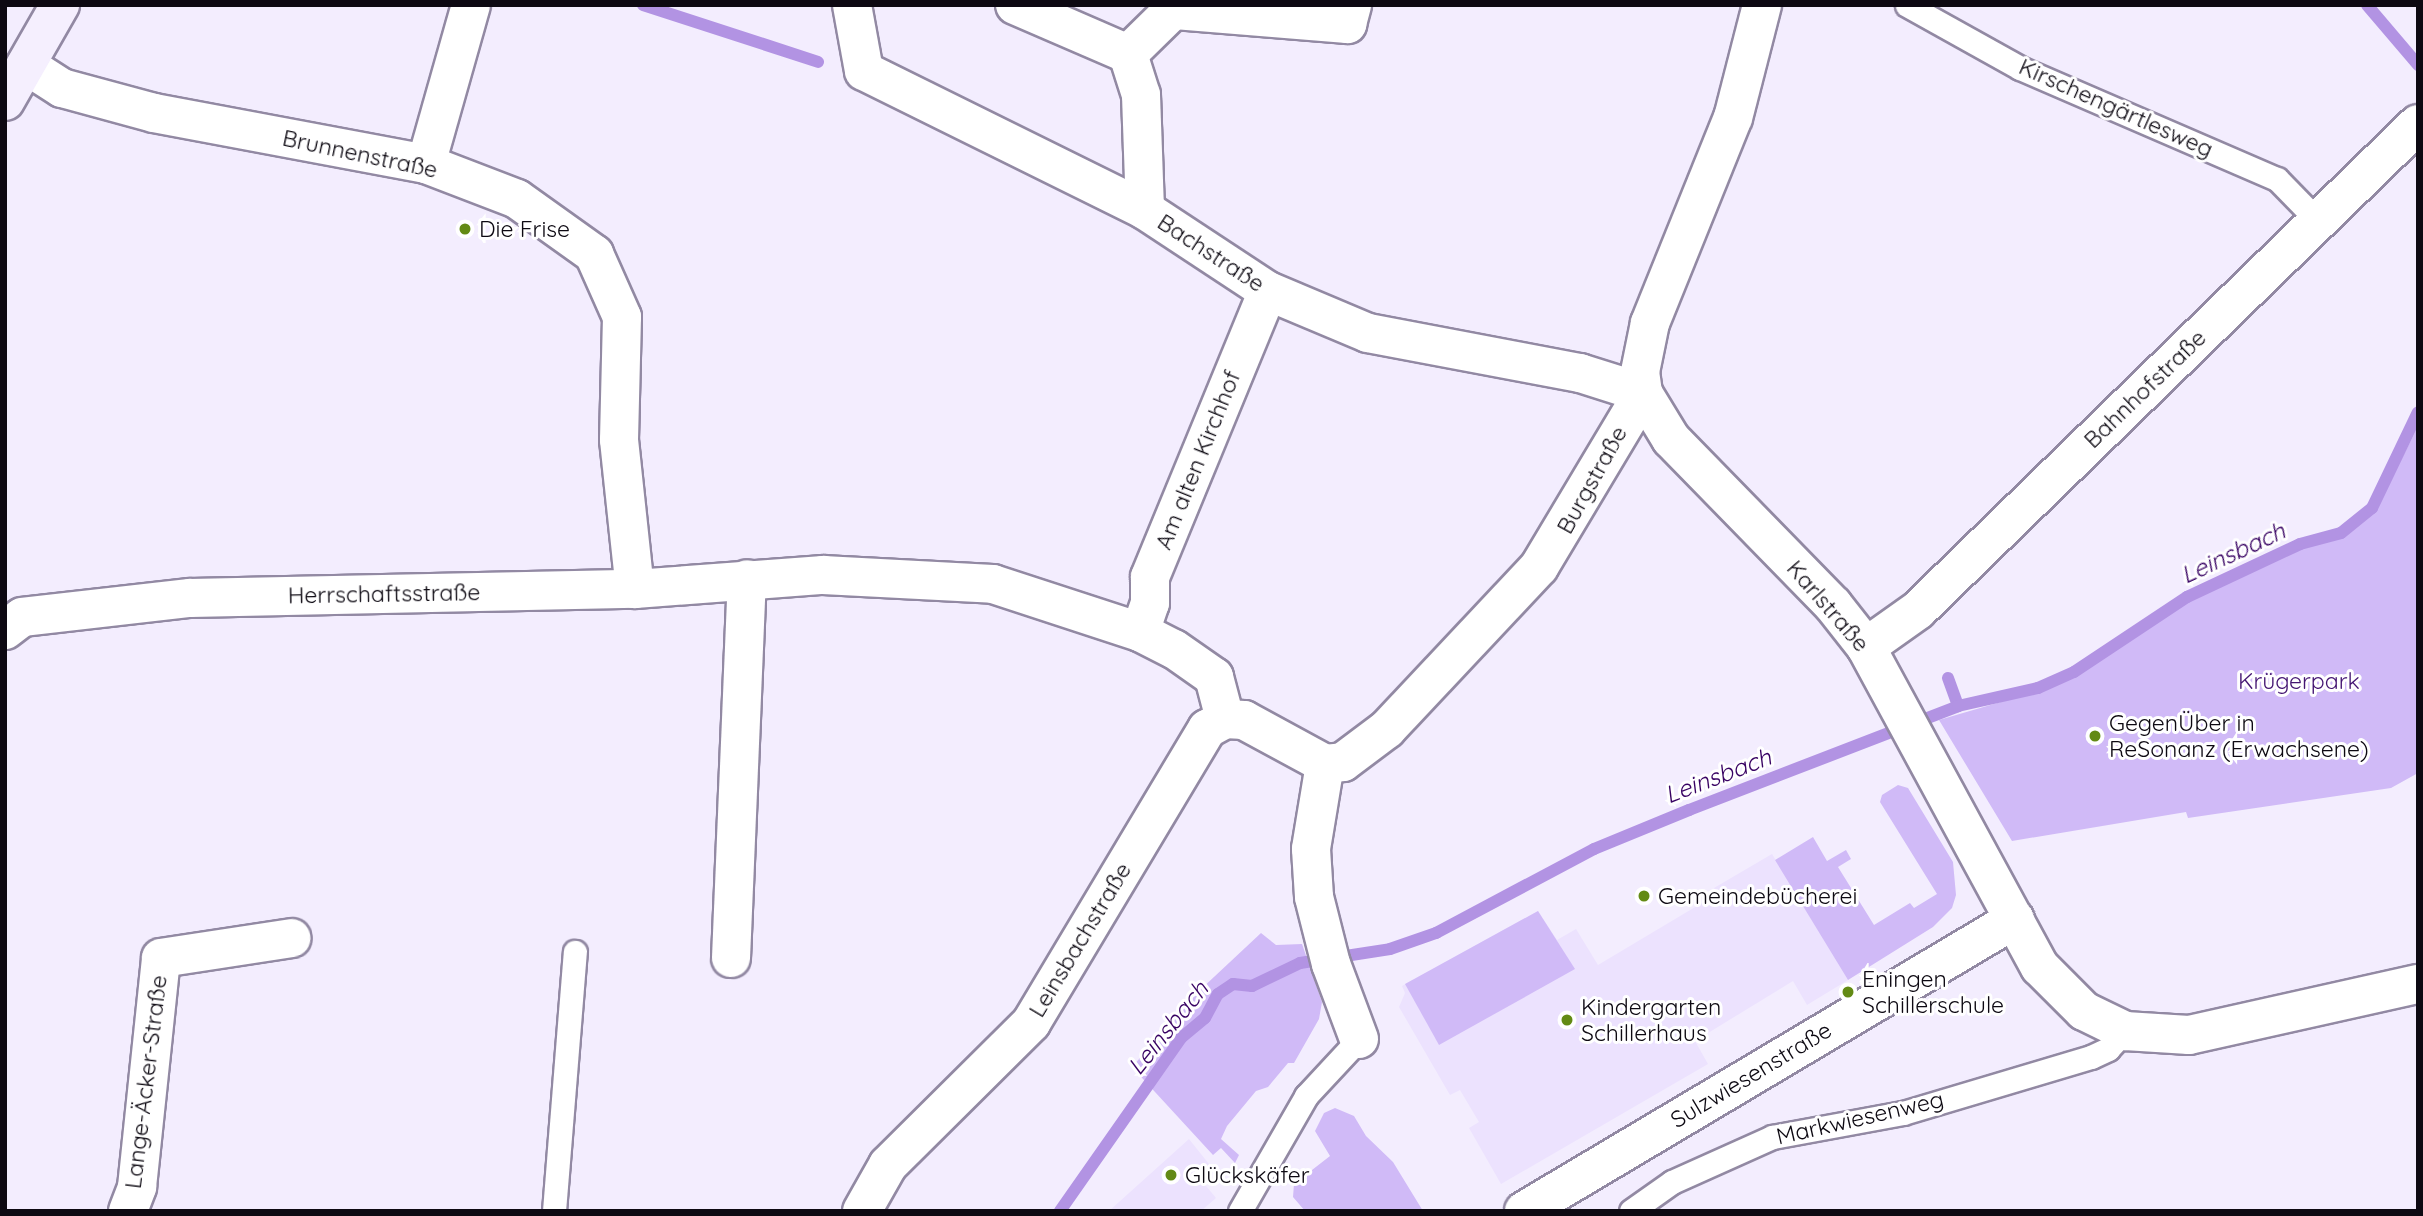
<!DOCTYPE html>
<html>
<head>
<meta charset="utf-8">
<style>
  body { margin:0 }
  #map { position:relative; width:2423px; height:1216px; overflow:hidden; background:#f3edfe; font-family:Quicksand,sans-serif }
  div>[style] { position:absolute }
  .built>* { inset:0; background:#ece2fe }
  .green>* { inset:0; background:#d0baf7 }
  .stream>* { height:12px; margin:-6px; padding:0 6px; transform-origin:6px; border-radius:6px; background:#b293e3 }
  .roads { filter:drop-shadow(2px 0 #9289a3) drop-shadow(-2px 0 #9289a3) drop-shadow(0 2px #9289a3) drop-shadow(0 -2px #9289a3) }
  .service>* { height:23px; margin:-11.5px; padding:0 11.5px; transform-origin:11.5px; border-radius:11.5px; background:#fff }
  .minor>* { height:38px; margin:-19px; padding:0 19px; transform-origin:19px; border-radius:19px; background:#fff }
  .secondary>* { height:38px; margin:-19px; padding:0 19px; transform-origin:19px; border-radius:19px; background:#f5effe }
  .dots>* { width:19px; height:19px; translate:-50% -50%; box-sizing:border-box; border:4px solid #fff; border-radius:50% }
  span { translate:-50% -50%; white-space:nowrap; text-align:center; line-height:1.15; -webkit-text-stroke:6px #fff; paint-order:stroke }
  .street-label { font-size:23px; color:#0d0912 }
  .poi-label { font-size:23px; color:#0d0912 }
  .left { translate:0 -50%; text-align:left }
  .park-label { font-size:23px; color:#441572 }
  .water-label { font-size:24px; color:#380263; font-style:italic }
  .frame { position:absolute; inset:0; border:7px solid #0d0912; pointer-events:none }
</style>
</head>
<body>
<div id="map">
  <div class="built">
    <div style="clip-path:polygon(1772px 854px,1848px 980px,1807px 1005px,1793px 981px,1695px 1041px,1708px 1064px,1501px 1184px,1469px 1128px,1479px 1122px,1460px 1090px,1450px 1095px,1399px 1007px,1405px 993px,1402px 986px,1538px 911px,1557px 940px,1576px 929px,1598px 965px,1717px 894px,1714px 888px)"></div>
    <div style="clip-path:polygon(1189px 1139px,1209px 1164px,1197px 1175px,1216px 1198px,1201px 1211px,1109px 1211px)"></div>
  </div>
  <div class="green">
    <div style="clip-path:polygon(2418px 426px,2418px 773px,2391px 788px,2188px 818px,2186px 812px,2012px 841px,1939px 720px,2038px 691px,2076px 674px,2189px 599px,2301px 547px,2341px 537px,2376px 510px)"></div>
    <div style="clip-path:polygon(1898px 785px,1908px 788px,1953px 862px,1956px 895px,1952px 908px,1933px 927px,1848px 980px,1775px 860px,1813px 837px,1827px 861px,1846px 850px,1851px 859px,1838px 867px,1874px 925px,1910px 903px,1914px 908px,1937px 894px,1880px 802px,1882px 795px)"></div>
    <div style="clip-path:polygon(1538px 911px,1575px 969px,1439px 1045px,1405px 984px)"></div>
    <div style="clip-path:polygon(1261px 933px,1276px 945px,1302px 944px,1322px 1002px,1319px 1019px,1294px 1063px,1288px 1063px,1268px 1087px,1256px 1091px,1227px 1126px,1221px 1139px,1239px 1155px,1235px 1163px,1221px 1148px,1213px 1155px,1132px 1067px,1199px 991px)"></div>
    <div style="clip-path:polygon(1335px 1108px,1354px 1116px,1366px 1136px,1393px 1162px,1423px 1211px,1305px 1211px,1293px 1197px,1294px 1184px,1330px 1156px,1315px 1131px,1324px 1113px)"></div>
  </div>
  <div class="stream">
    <div style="left:643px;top:5px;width:184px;rotate:18deg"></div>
    <div style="left:2367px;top:5px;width:79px;rotate:49.6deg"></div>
    <div style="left:1948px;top:678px;width:30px;rotate:70deg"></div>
    <div style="left:1060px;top:1211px;width:211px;rotate:-55deg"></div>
    <div style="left:1181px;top:1038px;width:31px;rotate:-40deg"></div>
    <div style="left:1205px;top:1018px;width:27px;rotate:-62deg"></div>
    <div style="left:1218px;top:994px;width:18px;rotate:-34deg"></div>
    <div style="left:1233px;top:984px;width:19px;rotate:6deg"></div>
    <div style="left:1252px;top:986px;width:53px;rotate:-25.6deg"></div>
    <div style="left:1300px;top:963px;width:91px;rotate:-8.8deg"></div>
    <div style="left:1390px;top:949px;width:49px;rotate:-19.2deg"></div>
    <div style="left:1436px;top:933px;width:179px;rotate:-28deg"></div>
    <div style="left:1594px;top:849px;width:103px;rotate:-22.3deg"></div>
    <div style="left:1689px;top:810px;width:288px;rotate:-21.1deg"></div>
    <div style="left:1958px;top:706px;width:82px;rotate:-12.7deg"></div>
    <div style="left:2038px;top:688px;width:39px;rotate:-24deg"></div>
    <div style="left:2074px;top:672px;width:136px;rotate:-33.6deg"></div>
    <div style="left:2187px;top:597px;width:125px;rotate:-25.1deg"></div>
    <div style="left:2300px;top:544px;width:42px;rotate:-15deg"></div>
    <div style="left:2341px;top:533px;width:40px;rotate:-39deg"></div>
    <div style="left:2372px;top:508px;width:106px;rotate:-64.4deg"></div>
  </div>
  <div class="roads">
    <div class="service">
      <div style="left:1907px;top:5px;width:129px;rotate:29.1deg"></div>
      <div style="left:2020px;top:68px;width:280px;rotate:23.4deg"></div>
      <div style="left:2277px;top:179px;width:57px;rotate:45.7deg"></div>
      <div style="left:554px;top:1211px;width:260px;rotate:-85.4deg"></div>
      <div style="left:1240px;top:1211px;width:133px;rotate:-60.1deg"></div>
      <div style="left:1306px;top:1096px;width:78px;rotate:-47.1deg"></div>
      <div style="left:1631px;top:1211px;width:50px;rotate:-35.3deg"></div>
      <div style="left:1672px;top:1182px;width:110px;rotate:-24.2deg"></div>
      <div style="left:1772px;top:1137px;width:133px;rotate:-10.4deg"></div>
      <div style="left:1903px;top:1113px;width:196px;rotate:-16.6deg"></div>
      <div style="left:2091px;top:1057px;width:19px;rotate:-25deg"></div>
      <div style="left:2108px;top:1049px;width:25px;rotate:-47deg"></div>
    </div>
    <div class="minor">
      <div style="left:852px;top:5px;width:67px;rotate:79.7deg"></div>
      <div style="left:864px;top:71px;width:313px;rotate:26.3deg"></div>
      <div style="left:1145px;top:210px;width:147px;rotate:33.4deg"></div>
      <div style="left:1268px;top:291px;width:108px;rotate:22.8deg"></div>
      <div style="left:1368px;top:333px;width:216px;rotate:10.7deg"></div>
      <div style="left:1580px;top:373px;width:66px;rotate:17.6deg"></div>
      <div style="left:1015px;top:5px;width:123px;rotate:23.4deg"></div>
      <div style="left:1128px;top:54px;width:43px;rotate:72.4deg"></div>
      <div style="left:1141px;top:95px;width:115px;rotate:88deg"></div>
      <div style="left:1175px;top:10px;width:173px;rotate:4.7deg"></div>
      <div style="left:1347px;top:24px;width:20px;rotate:-75deg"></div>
      <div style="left:1128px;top:54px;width:70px;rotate:-44.4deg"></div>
      <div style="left:26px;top:65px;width:43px;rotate:32.6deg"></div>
      <div style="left:62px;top:88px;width:95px;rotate:15.2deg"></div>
      <div style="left:154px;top:113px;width:277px;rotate:10.6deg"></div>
      <div style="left:426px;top:164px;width:97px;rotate:21deg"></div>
      <div style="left:517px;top:199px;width:95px;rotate:35.5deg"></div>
      <div style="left:594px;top:254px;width:69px;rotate:66deg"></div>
      <div style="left:622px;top:317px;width:123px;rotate:91.4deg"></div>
      <div style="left:619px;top:440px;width:150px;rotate:83.9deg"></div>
      <div style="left:426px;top:164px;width:165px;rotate:-74.2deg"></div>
      <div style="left:1643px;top:393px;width:54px;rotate:58.7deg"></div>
      <div style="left:1671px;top:439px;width:232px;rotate:45.7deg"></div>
      <div style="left:1833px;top:605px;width:53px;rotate:51.8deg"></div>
      <div style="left:1866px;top:647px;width:364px;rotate:61.5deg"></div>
      <div style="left:2040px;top:967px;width:62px;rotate:45deg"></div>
      <div style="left:2084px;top:1011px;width:46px;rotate:26deg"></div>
      <div style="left:2125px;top:1031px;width:64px;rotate:3.6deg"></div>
      <div style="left:2189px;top:1035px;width:235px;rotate:-12.6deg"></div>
      <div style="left:5px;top:630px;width:21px;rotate:-37deg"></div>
      <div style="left:22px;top:617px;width:169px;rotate:-6.5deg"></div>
      <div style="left:190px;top:598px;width:445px;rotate:-1.2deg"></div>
      <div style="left:635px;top:589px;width:189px;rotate:-4.3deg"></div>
      <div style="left:823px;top:575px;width:170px;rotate:3deg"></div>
      <div style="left:993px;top:584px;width:155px;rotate:18.1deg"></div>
      <div style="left:1140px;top:632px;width:38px;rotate:27deg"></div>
      <div style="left:1174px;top:649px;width:49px;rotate:35deg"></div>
      <div style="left:1214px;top:677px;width:43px;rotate:75.3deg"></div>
      <div style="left:1140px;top:632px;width:31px;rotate:-71deg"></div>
      <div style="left:1150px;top:603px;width:26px;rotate:-90deg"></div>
      <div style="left:1150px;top:577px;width:309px;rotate:-67.6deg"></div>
      <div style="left:1866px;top:647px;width:64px;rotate:-35.4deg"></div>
      <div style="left:1918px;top:610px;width:697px;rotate:-44.19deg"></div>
      <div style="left:1225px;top:719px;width:19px;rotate:3deg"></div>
      <div style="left:1244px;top:720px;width:92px;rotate:28.5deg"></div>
      <div style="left:1325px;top:764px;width:18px;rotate:-6deg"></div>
      <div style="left:1343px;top:762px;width:55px;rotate:-36.9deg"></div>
      <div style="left:1387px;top:729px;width:222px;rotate:-46.8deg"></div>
      <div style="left:1539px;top:567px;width:203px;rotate:-59.1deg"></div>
      <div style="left:1643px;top:393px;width:21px;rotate:-98deg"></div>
      <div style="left:1640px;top:372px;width:50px;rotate:-78.5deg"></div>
      <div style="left:1650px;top:323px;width:221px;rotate:-68deg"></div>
      <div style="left:1733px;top:118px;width:117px;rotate:-75.6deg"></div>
      <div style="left:1325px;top:764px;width:86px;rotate:99.4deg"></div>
      <div style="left:1311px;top:849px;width:48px;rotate:86.4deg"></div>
      <div style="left:1314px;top:897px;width:69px;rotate:75.8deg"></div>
      <div style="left:1331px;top:964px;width:80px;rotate:69.5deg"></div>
      <div style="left:731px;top:958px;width:379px;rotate:-87.6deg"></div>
      <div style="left:128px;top:1211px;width:26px;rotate:-69deg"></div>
      <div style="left:137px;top:1187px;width:230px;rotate:-84deg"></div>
      <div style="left:161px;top:958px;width:132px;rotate:-8.7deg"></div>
      <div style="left:862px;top:1211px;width:53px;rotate:-60.5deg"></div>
      <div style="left:888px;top:1165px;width:202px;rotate:-44.8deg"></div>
      <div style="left:1031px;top:1023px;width:343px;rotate:-59.1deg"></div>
      <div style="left:1207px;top:729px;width:21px;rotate:-29deg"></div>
      <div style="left:1524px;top:1211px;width:571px;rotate:-30.74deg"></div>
    </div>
    <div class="secondary">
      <div style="left:5px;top:101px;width:111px;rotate:-60.2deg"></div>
    </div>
  </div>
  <div class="dots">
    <div style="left:465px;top:229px;background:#638a14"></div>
    <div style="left:2095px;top:736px;background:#638a14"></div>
    <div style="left:1644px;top:896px;background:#638a14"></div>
    <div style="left:1848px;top:992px;background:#638a14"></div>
    <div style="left:1567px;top:1020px;background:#638a14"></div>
    <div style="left:1171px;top:1175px;background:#638a14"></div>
  </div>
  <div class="street-label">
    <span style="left:2116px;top:108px;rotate:24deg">Kirschengärtlesweg</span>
    <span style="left:360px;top:154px;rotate:12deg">Brunnenstraße</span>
    <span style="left:1211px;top:253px;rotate:33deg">Bachstraße</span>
    <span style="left:2145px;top:389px;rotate:-44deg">Bahnhofstraße</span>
    <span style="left:1198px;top:460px;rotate:-68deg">Am alten Kirchhof</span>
    <span style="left:1592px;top:480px;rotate:-61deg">Burgstraße</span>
    <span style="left:384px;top:594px;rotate:-1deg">Herrschaftsstraße</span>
    <span style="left:1828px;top:606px;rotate:49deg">Karlstraße</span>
    <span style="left:1080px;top:940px;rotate:-59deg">Leinsbachstraße</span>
    <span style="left:1751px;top:1075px;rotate:-31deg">Sulzwiesenstraße</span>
    <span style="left:146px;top:1082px;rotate:-83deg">Lange-Äcker-Straße</span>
    <span style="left:1860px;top:1118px;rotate:-13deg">Markwiesenweg</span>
  </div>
  <div class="poi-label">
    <span class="left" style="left:479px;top:229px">Die Frise</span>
    <span class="left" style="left:2109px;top:736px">GegenÜber in<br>ReSonanz (Erwachsene)</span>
    <span class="left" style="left:1658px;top:896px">Gemeindebücherei</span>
    <span class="left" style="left:1862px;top:992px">Eningen<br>Schillerschule</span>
    <span class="left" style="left:1581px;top:1020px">Kindergarten<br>Schillerhaus</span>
    <span class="left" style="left:1185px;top:1175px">Glückskäfer</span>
  </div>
  <div class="park-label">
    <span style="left:2299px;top:681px">Krügerpark</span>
  </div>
  <div class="water-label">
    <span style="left:2233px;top:553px;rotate:-25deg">Leinsbach</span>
    <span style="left:1718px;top:776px;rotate:-21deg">Leinsbach</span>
    <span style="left:1168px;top:1028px;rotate:-51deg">Leinsbach</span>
  </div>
  <div class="frame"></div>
</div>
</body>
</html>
